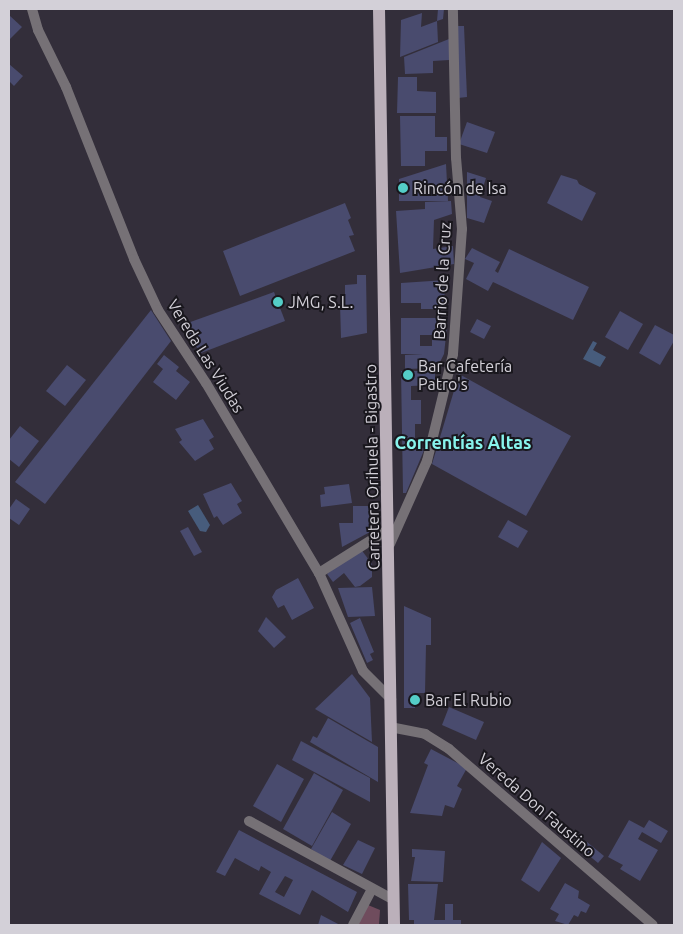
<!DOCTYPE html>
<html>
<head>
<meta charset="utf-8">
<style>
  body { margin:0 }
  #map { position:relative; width:683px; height:934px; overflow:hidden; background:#332e3a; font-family:Ubuntu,sans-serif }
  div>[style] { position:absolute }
  .green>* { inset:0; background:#6f4c5d }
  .water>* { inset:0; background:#475c7c }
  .building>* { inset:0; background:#494b6e }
  .street>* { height:10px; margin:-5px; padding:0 5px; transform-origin:5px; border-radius:5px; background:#767176 }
  .primary>* { height:12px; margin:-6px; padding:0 6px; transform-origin:6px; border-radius:6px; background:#bbb0ba }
  .dots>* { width:14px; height:14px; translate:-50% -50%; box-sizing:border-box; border:2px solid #19171d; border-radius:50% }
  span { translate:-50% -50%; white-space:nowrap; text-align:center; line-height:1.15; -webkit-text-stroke:4px #19171d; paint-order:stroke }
  .poi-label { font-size:16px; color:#d3d0d8 }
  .left { translate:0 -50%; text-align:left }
  .street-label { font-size:16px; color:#d3d0d8 }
  .neighbourhood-label { font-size:18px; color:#88f3ec; font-weight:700 }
  .frame { position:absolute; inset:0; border:10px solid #d3d0d8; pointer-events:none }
</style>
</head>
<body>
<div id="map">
  <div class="green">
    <div style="clip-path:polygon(368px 905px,380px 910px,379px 925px,358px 925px)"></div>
  </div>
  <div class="water">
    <div style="clip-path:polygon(593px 341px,597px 343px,593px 350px,606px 357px,600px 367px,583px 359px)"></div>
    <div style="clip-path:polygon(198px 505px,210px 525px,206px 532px,200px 531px,188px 511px)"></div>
  </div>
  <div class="building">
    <div style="clip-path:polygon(438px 9px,444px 9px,443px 19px,437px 21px)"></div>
    <div style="clip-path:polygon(422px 13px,421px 27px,437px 21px,438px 42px,400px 57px,401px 20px)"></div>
    <div style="clip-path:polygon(9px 15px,22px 27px,9px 40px)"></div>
    <div style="clip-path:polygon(454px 26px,464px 26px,467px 97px,458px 98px)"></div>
    <div style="clip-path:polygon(449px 39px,449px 60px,433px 61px,433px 73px,405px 74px,404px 57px)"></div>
    <div style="clip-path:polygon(9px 64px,23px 76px,14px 86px,9px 81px)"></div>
    <div style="clip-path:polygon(398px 77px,417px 77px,417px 91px,436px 92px,436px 113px,397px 113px)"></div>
    <div style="clip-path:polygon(400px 116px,435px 116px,435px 137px,447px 137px,447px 151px,425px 151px,425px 166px,401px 166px)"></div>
    <div style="clip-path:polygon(467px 122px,495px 132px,487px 153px,459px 144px)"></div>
    <div style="clip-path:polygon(446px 164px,448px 201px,399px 201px,399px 179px)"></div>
    <div style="clip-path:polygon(467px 172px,486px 178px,480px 197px,492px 201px,484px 223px,467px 218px)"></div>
    <div style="clip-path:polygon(561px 175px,577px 180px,579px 184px,596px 193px,582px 221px,547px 203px)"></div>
    <div style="clip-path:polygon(451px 201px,452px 214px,434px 220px,433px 249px,453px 246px,454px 264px,400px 273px,396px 211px,425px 209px,425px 202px)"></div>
    <div style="clip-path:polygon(345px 203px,351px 218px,348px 220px,354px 235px,349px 236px,355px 251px,240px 296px,223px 251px)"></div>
    <div style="clip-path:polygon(472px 248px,500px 262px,495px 271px,498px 273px,509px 249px,589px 287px,573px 320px,493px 282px,488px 291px,466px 279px,474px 263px,465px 259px)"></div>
    <div style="clip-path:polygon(357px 275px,366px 275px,367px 333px,341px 338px,340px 304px,345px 304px,345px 285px,357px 284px)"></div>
    <div style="clip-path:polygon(446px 280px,443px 309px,421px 309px,421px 303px,401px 303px,401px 283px)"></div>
    <div style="clip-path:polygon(274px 292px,285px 321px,201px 353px,184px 330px,182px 325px)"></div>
    <div style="clip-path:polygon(151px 310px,171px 341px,45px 504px,15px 482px)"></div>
    <div style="clip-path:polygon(620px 311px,643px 324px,628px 350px,605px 337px)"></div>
    <div style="clip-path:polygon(evenodd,401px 318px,448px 318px,444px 354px,437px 368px,405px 369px,405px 355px,423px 354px,401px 354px,401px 318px,420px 335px,432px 335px,432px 346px,420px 346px,420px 335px)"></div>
    <div style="clip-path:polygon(477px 319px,491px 326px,484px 339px,470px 332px)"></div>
    <div style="clip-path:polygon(655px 325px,674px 335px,674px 341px,660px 365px,639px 353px)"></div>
    <div style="clip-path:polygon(164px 355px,179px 367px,176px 371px,190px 382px,176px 400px,153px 382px,163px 369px,157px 364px)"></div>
    <div style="clip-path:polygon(67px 365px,86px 380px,65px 406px,46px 391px)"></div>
    <div style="clip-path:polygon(401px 371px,435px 371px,435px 385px,411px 386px,411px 400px,421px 400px,421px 424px,415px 424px,415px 449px,425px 448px,406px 493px,403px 493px)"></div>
    <div style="clip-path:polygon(459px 374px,571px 436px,526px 516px,432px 464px)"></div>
    <div style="clip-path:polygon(203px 419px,214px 437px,209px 440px,214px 449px,195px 461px,179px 442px,182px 440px,175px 429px)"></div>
    <div style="clip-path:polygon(20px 426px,39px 441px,19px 467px,9px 459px,9px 440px)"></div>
    <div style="clip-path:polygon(231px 483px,242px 501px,237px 504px,242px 513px,223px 525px,217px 516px,214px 518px,203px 494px)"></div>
    <div style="clip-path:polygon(349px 484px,352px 503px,321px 507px,320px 495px,325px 494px,324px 487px)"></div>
    <div style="clip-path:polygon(16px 499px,30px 509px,19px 525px,9px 518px,9px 509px)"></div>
    <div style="clip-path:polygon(353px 506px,369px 506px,370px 532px,342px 547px,339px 523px,353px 523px)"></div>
    <div style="clip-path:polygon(508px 520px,528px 531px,518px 548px,498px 537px)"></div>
    <div style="clip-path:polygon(188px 527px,202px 552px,194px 556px,180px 531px)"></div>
    <div style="clip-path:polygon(360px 548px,372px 564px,372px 577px,360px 586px,355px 587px,344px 573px,333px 582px,327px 574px)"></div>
    <div style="clip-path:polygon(298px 578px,314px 608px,292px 620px,284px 605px,278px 608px,272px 597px,276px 590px)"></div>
    <div style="clip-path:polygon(372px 587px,375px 616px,348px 617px,338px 588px)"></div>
    <div style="clip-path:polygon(404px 606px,431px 618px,431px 645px,426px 645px,425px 693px,415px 693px,415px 708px,404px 708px)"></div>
    <div style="clip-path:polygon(266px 617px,286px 637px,274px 648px,258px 631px)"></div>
    <div style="clip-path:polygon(360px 618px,374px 652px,370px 654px,373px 660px,367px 663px,350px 623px)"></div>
    <div style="clip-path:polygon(352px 674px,370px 698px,372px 742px,315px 709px)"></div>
    <div style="clip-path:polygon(449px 707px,484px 722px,476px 740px,442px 725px)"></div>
    <div style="clip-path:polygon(328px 718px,378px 747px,378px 782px,310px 742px,313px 736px,317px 738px)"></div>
    <div style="clip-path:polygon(301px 741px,370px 778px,370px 802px,292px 760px)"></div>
    <div style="clip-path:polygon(431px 749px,467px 768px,457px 786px,462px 789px,454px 808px,445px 805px,442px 816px,410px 813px,428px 765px,424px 763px)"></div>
    <div style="clip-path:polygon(277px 764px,304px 779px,281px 822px,253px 806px)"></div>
    <div style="clip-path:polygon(314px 773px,343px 790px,312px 846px,283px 829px)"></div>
    <div style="clip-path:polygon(332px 812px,351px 824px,330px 861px,311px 849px)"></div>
    <div style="clip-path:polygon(629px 820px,644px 828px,649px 820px,668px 831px,661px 843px,642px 832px,638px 839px,658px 850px,640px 881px,620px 869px,623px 865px,608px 857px)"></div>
    <div style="clip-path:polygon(evenodd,239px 830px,357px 892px,348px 912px,312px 890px,300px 915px,259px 894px,271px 872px,261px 866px,259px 871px,235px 858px,225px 876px,216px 872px,239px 830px,285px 876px,293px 880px,284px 897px,275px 892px,285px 876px)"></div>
    <div style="clip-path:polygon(358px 840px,375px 848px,362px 874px,343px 865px)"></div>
    <div style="clip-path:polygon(542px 842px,561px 858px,539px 892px,521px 880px)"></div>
    <div style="clip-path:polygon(587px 842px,604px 856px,598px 863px,581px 849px)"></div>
    <div style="clip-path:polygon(412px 849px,445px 851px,443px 882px,411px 881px,415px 857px,412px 857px)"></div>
    <div style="clip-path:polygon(565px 883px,579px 891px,578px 898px,590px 905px,586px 913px,581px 911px,578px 917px,574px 915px,568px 925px,555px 921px,559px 914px,550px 909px)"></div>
    <div style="clip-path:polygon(408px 884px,438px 884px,434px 920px,445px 920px,445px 904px,453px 904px,453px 920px,461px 920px,461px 925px,414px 925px,414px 920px,409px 920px)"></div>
    <div style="clip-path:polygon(321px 915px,340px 925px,318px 925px)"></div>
  </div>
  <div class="street">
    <div style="left:32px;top:9px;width:22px;rotate:74deg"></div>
    <div style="left:38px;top:30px;width:64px;rotate:63.8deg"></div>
    <div style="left:66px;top:87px;width:185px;rotate:68.4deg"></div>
    <div style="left:134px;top:259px;width:56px;rotate:64.8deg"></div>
    <div style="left:158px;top:310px;width:87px;rotate:56.7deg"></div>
    <div style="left:206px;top:383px;width:221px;rotate:59.3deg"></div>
    <div style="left:319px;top:573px;width:107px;rotate:65.8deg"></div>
    <div style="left:363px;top:671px;width:40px;rotate:45deg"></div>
    <div style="left:390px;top:544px;width:91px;rotate:-66deg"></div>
    <div style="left:427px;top:461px;width:110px;rotate:-76.3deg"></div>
    <div style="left:453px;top:354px;width:125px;rotate:-85.9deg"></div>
    <div style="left:462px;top:229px;width:71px;rotate:-94.8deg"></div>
    <div style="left:456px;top:158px;width:149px;rotate:-91.2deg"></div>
    <div style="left:319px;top:573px;width:83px;rotate:-32.2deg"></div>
    <div style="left:390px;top:727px;width:36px;rotate:11deg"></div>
    <div style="left:425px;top:734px;width:28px;rotate:32deg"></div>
    <div style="left:449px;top:749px;width:269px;rotate:40.8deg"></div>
    <div style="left:249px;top:821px;width:165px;rotate:28.6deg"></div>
    <div style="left:353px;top:925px;width:41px;rotate:-62.2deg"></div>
  </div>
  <div class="primary">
    <div style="left:379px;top:9px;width:916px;rotate:89.06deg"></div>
  </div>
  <div class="dots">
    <div style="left:403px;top:188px;background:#54cdc7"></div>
    <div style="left:278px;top:302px;background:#54cdc7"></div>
    <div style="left:408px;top:375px;background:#54cdc7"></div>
    <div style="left:415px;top:700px;background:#54cdc7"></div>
  </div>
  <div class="poi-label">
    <span class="left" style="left:413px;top:188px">Rincón de Isa</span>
    <span class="left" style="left:288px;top:302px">JMG, S.L.</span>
    <span class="left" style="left:418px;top:375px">Bar Cafetería<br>Patro's</span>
    <span class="left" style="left:425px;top:700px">Bar El Rubio</span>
  </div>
  <div class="street-label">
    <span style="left:442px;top:281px;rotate:-87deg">Barrio de la Cruz</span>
    <span style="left:206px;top:356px;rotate:58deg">Vereda Las Viudas</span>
    <span style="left:372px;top:467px;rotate:-91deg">Carretera Orihuela - Bigastro</span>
    <span style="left:537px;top:805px;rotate:41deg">Vereda Don Faustino</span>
  </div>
  <div class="neighbourhood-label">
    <span style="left:463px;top:442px">Correntías Altas</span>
  </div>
  <div class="frame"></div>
</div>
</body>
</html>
